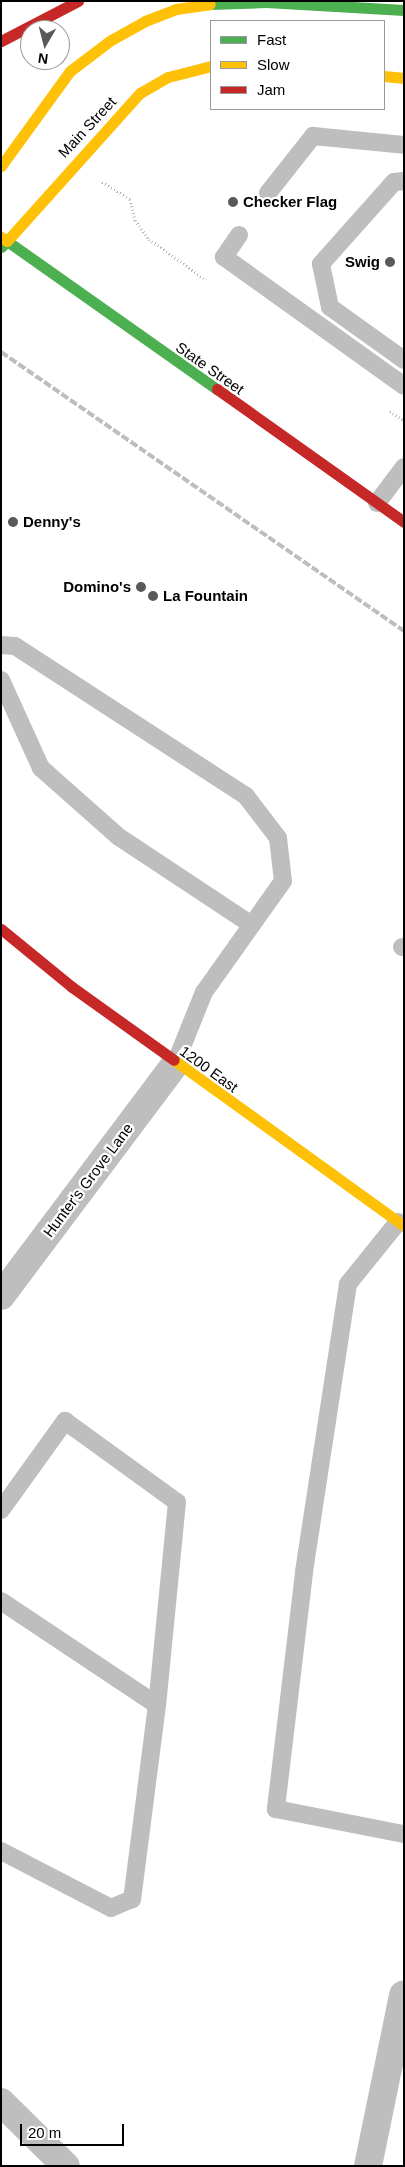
<!DOCTYPE html>
<html>
<head>
<meta charset="utf-8">
<style>
  body { margin:0 }
  #map { position:relative; width:405px; height:2167px; overflow:hidden; background:#fff; font-family:Helvetica,sans-serif }
  div>[style] { position:absolute }
  .path>* { height:3px; margin-top:-1.5px; transform-origin:0; background:repeating-linear-gradient(90deg,#b9b9b9 0 1px,transparent 0 3.5px) }
  .lane>* { height:18px; margin:-9px; padding:0 9px; transform-origin:9px; border-radius:9px; background:#bebebe }
  .street>* { height:28px; margin:-14px; padding:0 14px; transform-origin:14px; border-radius:14px; background:#bebebe }
  .fast>* { height:11px; margin:-5.5px; padding:0 5.5px; transform-origin:5.5px; border-radius:5.5px; background:#4caf50 }
  .slow>* { height:11px; margin:-5.5px; padding:0 5.5px; transform-origin:5.5px; border-radius:5.5px; background:#ffc107 }
  .jam>* { height:11px; margin:-5.5px; padding:0 5.5px; transform-origin:5.5px; border-radius:5.5px; background:#c62828 }
  .rail>* { height:4px; margin-top:-2px; transform-origin:0; background:repeating-linear-gradient(90deg,#bebebe 0 8px,transparent 0 10.5px) }
  .dots>* { width:14px; height:14px; translate:-50% -50%; box-sizing:border-box; border:2px solid #fff; border-radius:50% }
  span { translate:-50% -50%; white-space:nowrap; text-align:center; line-height:1.15; -webkit-text-stroke:4.5px #fff; paint-order:stroke }
  .street-label { font-size:15px; color:#000 }
  .poi-label { font-size:15px; color:#000; font-weight:700 }
  .left { translate:0 -50%; text-align:left }
  .right { translate:-100% -50%; text-align:right }
  .frame { position:absolute; inset:0; border:2px solid #000; pointer-events:none }
  .legend { position:absolute; left:210px; top:20px; width:175px; height:90px; box-sizing:border-box; background:#fff; border:1px solid #999; margin:0; padding:6px 9px; list-style:none; font-size:15px; color:#000 }
  .legend li { display:flex; align-items:center; gap:10px; height:25px }
  .legend b { width:25px; border:1px solid #999 }
  .north { position:absolute; left:20px; top:20px; width:50px; height:50px; box-sizing:border-box; background:#fff; border:1px solid #999; border-radius:50%; rotate:188deg; font-size:14px; font-weight:700; line-height:20px; text-align:center; color:#000 }
  .north::after { content:''; display:block; margin:auto; width:18px; height:22px; background:#595959; clip-path:polygon(50% 0,100% 100%,50% 72%,0 100%) }
  .scale { position:absolute; left:20px; top:2124px; width:104px; height:22px; box-sizing:border-box; border:2px solid #000; border-top:0; padding-left:6px; font-size:15px; line-height:18px; white-space:nowrap; color:#000; -webkit-text-stroke:4px #fff; paint-order:stroke }
</style>
</head>
<body>
<div id="map">
  <div class="path">
    <div style="left:102px;top:182px;width:33px;rotate:31deg"></div>
    <div style="left:130px;top:199px;width:22px;rotate:77deg"></div>
    <div style="left:135px;top:220px;width:24px;rotate:54deg"></div>
    <div style="left:149px;top:239px;width:70px;rotate:35.7deg"></div>
    <div style="left:390px;top:411px;width:17px;rotate:36deg"></div>
  </div>
  <div class="lane">
    <div style="left:404px;top:181px;width:10px;rotate:174deg"></div>
    <div style="left:394px;top:182px;width:110px;rotate:131.7deg"></div>
    <div style="left:321px;top:264px;width:44px;rotate:78.2deg"></div>
    <div style="left:330px;top:307px;width:91px;rotate:35.6deg"></div>
    <div style="left:268px;top:193px;width:73px;rotate:-51.7deg"></div>
    <div style="left:313px;top:136px;width:91px;rotate:5.6deg"></div>
    <div style="left:239px;top:235px;width:27px;rotate:124deg"></div>
    <div style="left:224px;top:257px;width:221px;rotate:35.6deg"></div>
    <div style="left:377px;top:503px;width:45px;rotate:-53.1deg"></div>
    <div style="left:1px;top:645px;width:14px;rotate:4deg"></div>
    <div style="left:15px;top:646px;width:275px;rotate:33deg"></div>
    <div style="left:246px;top:796px;width:53px;rotate:52.7deg"></div>
    <div style="left:278px;top:838px;width:43px;rotate:83.4deg"></div>
    <div style="left:283px;top:881px;width:136px;rotate:125.4deg"></div>
    <div style="left:204px;top:992px;width:78px;rotate:111.9deg"></div>
    <div style="left:1px;top:680px;width:97px;rotate:65.6deg"></div>
    <div style="left:41px;top:768px;width:104px;rotate:41.5deg"></div>
    <div style="left:119px;top:837px;width:159px;rotate:33.5deg"></div>
    <div style="left:402px;top:947px;width:2px"></div>
    <div style="left:398px;top:1222px;width:80px;rotate:128.9deg"></div>
    <div style="left:348px;top:1284px;width:292px;rotate:98.7deg"></div>
    <div style="left:304px;top:1573px;width:238px;rotate:96.8deg"></div>
    <div style="left:276px;top:1809px;width:130px;rotate:11.1deg"></div>
    <div style="left:1px;top:1510px;width:110px;rotate:-54.3deg"></div>
    <div style="left:65px;top:1421px;width:138px;rotate:35.9deg"></div>
    <div style="left:177px;top:1502px;width:204px;rotate:95.6deg"></div>
    <div style="left:157px;top:1705px;width:196px;rotate:97.3deg"></div>
    <div style="left:132px;top:1899px;width:23px;rotate:157deg"></div>
    <div style="left:111px;top:1908px;width:124px;rotate:-152.6deg"></div>
    <div style="left:1px;top:1601px;width:187px;rotate:33.7deg"></div>
  </div>
  <div class="street">
    <div style="left:1px;top:1296px;width:290px;rotate:-53.1deg"></div>
    <div style="left:1px;top:2102px;width:91px;rotate:44.6deg"></div>
    <div style="left:368px;top:2166px;width:175px;rotate:-78.4deg"></div>
  </div>
  <div class="fast">
    <div style="left:210px;top:4px;width:56px;rotate:-2deg"></div>
    <div style="left:266px;top:2px;width:138px;rotate:3.3deg"></div>
    <div style="left:1px;top:247px;width:8px;rotate:-45deg"></div>
    <div style="left:7px;top:241px;width:257px;rotate:35.2deg"></div>
  </div>
  <div class="slow">
    <div style="left:384px;top:76px;width:20px;rotate:6deg"></div>
    <div style="left:1px;top:166px;width:117px;rotate:-54deg"></div>
    <div style="left:70px;top:71px;width:51px;rotate:-37.1deg"></div>
    <div style="left:111px;top:40px;width:39px;rotate:-29deg"></div>
    <div style="left:145px;top:21px;width:33px;rotate:-21deg"></div>
    <div style="left:176px;top:9px;width:34px;rotate:-8deg"></div>
    <div style="left:1px;top:237px;width:7px;rotate:34deg"></div>
    <div style="left:7px;top:241px;width:199px;rotate:-48.1deg"></div>
    <div style="left:140px;top:93px;width:32px;rotate:-30deg"></div>
    <div style="left:168px;top:77px;width:44px;rotate:-14.3deg"></div>
    <div style="left:174px;top:1060px;width:284px;rotate:35.8deg"></div>
  </div>
  <div class="jam">
    <div style="left:1px;top:41px;width:87px;rotate:-27.5deg"></div>
    <div style="left:217px;top:389px;width:229px;rotate:35.4deg"></div>
    <div style="left:1px;top:929px;width:92px;rotate:39.2deg"></div>
    <div style="left:72px;top:987px;width:125px;rotate:35.6deg"></div>
  </div>
  <div class="rail">
    <div style="left:1px;top:352px;width:490px;rotate:34.7deg"></div>
  </div>
  <div class="dots">
    <div style="left:233px;top:202px;background:#595959"></div>
    <div style="left:390px;top:262px;background:#595959"></div>
    <div style="left:13px;top:522px;background:#595959"></div>
    <div style="left:141px;top:587px;background:#595959"></div>
    <div style="left:153px;top:596px;background:#595959"></div>
  </div>
  <div class="street-label">
    <span style="left:87px;top:127px;rotate:-47deg">Main Street</span>
    <span style="left:210px;top:368px;rotate:35deg">State Street</span>
    <span style="left:209px;top:1069px;rotate:36deg">1200 East</span>
    <span style="left:88px;top:1180px;rotate:-53deg">Hunter's Grove Lane</span>
  </div>
  <div class="poi-label">
    <span class="left" style="left:243px;top:202px">Checker Flag</span>
    <span class="right" style="left:380px;top:262px">Swig</span>
    <span class="left" style="left:23px;top:522px">Denny's</span>
    <span class="right" style="left:131px;top:587px">Domino's</span>
    <span class="left" style="left:163px;top:596px">La Fountain</span>
  </div>
  <div class="frame"></div>
  <ul class="legend">
  <li><b style="height:6px;background:#4caf50"></b>Fast</li>
  <li><b style="height:6px;background:#ffc107"></b>Slow</li>
  <li><b style="height:6px;background:#c62828"></b>Jam</li>
  </ul>
  <div class="north">N</div>
  <div class="scale">20 m</div>
</div>
</body>
</html>
